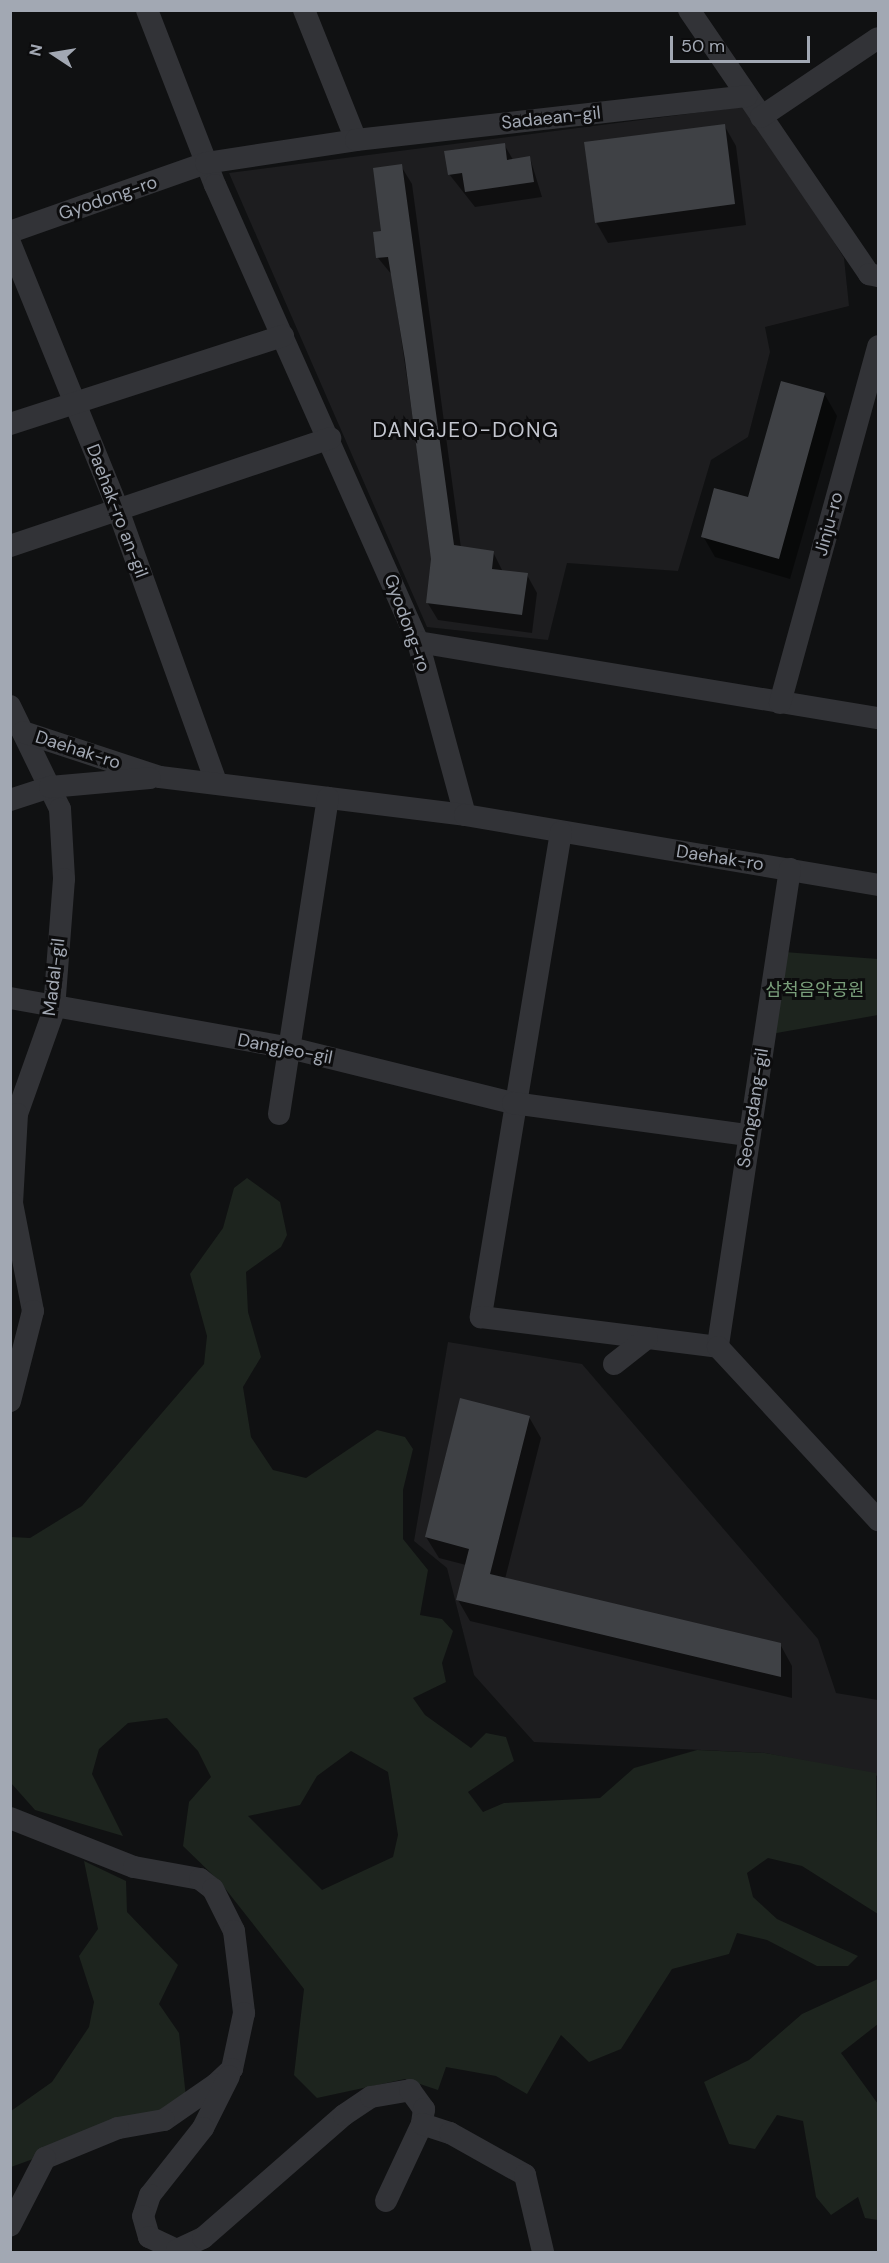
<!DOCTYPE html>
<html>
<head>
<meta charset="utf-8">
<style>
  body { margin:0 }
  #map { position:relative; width:889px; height:2263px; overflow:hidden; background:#101112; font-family:"DM Sans","Noto Sans KR",sans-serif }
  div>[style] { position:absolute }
  .built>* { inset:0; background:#1d1d1f }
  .green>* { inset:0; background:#1d241e }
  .shadow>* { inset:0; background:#0007 }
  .building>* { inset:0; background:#3f4145 }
  .minor>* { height:22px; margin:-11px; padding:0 11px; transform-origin:11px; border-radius:11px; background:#323337 }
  span { translate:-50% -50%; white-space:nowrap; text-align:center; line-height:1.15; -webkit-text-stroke:6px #0c0c0d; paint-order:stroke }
  .street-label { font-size:18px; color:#a2a8b3 }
  .park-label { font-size:18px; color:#799e7a }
  .quarter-label { font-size:21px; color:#c3c6cf; letter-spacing:1.5px }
  .frame { position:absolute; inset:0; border:12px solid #a2a8b3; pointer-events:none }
  .north { position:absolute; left:24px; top:24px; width:60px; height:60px; -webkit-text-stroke:4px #0c0c0d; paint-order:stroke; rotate:282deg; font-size:16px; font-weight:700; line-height:24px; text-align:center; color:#a2a8b3 }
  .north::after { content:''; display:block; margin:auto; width:21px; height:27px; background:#a2a8b3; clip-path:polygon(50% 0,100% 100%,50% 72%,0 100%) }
  .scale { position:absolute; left:670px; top:36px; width:140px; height:27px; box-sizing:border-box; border:3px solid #a2a8b3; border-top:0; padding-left:8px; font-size:18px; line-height:21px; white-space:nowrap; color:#a2a8b3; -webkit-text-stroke:4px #0c0c0d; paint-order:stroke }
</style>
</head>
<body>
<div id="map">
  <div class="built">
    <div style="clip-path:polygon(749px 106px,844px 258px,849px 306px,765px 327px,770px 352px,748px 437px,711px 460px,678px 571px,567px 563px,548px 640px,427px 627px,229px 173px)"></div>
    <div style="clip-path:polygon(448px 1342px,582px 1364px,818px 1639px,836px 1693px,878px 1700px,878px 1776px,765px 1753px,534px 1742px,474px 1675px,447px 1568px,414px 1541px)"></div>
  </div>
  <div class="green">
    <div style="clip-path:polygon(784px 952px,878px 959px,878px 1015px,771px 1034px)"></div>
    <div style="clip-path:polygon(evenodd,247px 1178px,280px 1202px,287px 1235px,281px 1247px,246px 1272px,248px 1312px,261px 1357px,243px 1387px,251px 1437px,273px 1470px,306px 1478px,377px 1430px,405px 1437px,413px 1449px,403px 1490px,403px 1539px,428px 1570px,420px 1615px,442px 1619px,453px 1631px,442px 1663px,446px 1682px,413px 1698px,425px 1715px,471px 1748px,486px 1733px,506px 1737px,514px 1761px,468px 1792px,483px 1812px,504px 1803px,600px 1798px,634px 1768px,697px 1750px,765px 1753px,876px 1773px,878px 1914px,802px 1866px,768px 1858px,747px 1873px,753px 1897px,777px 1919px,858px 1956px,848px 1966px,817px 1966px,767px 1940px,737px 1933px,729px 1954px,672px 1969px,621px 2049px,589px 2062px,561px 2035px,527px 2094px,496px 2076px,446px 2067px,438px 2090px,405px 2079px,317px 2098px,294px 2075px,304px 1989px,220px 1882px,183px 1846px,189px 1802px,211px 1777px,198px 1751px,167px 1718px,128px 1723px,99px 1749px,92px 1774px,123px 1836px,35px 1810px,11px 1783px,11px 1537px,30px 1538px,82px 1506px,204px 1364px,207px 1336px,190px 1274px,223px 1228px,234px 1188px,247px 1178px,351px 1751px,388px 1772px,398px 1835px,393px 1857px,322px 1890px,248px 1816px,300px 1805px,317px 1776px,351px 1751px)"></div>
    <div style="clip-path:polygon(84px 1861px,126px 1881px,127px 1912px,178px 1965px,159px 2004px,179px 2033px,186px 2097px,160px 2113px,11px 2167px,11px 2111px,52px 2082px,89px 2027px,94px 2002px,79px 1956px,98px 1929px)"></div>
    <div style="clip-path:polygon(878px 1979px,878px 2024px,841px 2053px,878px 2104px,878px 2220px,865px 2218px,858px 2197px,831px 2215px,816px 2197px,803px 2121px,777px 2115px,755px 2149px,729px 2144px,704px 2082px,749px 2060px,802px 2014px)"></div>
  </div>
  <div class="shadow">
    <div style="clip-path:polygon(724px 125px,736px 146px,746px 225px,608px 243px,596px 222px)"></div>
    <div style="clip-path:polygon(504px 144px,513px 160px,530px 158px,542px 197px,475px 207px,449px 174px)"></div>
    <div style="clip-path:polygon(401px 166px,412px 184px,461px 548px,493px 552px,503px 572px,527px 575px,537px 593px,532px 633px,438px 620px,427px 602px,433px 558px,392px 275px,378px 258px,374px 234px,382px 233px)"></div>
    <div style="clip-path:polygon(825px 395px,837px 416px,790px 579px,715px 557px,703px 536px,749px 499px)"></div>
    <div style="clip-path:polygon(529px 1417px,541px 1438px,505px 1579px,780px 1644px,792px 1666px,792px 1698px,470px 1621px,458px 1600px,466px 1565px,439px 1558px,426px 1537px)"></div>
  </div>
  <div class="building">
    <div style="clip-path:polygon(725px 124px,735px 204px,595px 223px,584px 142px)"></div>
    <div style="clip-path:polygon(505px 143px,507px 160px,530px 156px,534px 182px,465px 192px,462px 173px,448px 175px,444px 151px)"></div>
    <div style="clip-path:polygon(402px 164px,454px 545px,494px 551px,492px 569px,528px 573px,522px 615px,426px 603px,431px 559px,405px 360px,388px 257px,376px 258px,373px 232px,381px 231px,373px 168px)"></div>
    <div style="clip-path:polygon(781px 381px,825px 393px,779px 559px,701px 537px,714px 488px,748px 497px)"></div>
    <div style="clip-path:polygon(460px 1398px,530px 1416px,490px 1574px,781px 1643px,781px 1677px,456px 1600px,469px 1549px,425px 1537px)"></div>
  </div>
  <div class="minor">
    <div style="left:147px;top:10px;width:188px;rotate:68.8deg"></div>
    <div style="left:215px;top:185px;width:500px;rotate:66.05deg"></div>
    <div style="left:418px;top:642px;width:179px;rotate:74.8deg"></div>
    <div style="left:304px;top:10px;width:140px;rotate:68.2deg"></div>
    <div style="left:689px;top:10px;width:320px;rotate:55.7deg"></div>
    <div style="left:869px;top:274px;width:9px;rotate:13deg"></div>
    <div style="left:761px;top:117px;width:141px;rotate:-34deg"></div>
    <div style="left:10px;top:232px;width:208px;rotate:-19.4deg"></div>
    <div style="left:206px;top:163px;width:152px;rotate:-8.7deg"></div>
    <div style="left:356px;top:140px;width:393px;rotate:-6.4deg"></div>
    <div style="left:10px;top:243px;width:285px;rotate:67.9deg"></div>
    <div style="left:117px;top:507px;width:292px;rotate:70.2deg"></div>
    <div style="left:10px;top:424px;width:287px;rotate:-17.9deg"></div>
    <div style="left:10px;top:546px;width:338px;rotate:-18.6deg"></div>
    <div style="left:418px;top:642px;width:466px;rotate:9.4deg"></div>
    <div style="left:780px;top:703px;width:370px;rotate:-74.6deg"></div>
    <div style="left:10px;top:706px;width:114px;rotate:64.1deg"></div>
    <div style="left:60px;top:809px;width:70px;rotate:86.7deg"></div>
    <div style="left:64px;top:879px;width:131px;rotate:94.4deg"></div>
    <div style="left:54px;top:1010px;width:110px;rotate:109.6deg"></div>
    <div style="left:17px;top:1114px;width:89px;rotate:93.2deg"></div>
    <div style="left:12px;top:1203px;width:110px;rotate:79deg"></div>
    <div style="left:33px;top:1311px;width:93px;rotate:104.3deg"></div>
    <div style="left:23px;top:732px;width:144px;rotate:18.2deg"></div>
    <div style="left:160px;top:777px;width:307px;rotate:7.1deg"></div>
    <div style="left:465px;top:815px;width:419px;rotate:9.6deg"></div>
    <div style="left:10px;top:800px;width:42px;rotate:-18deg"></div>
    <div style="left:50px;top:787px;width:100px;rotate:-5.1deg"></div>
    <div style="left:561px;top:832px;width:492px;rotate:99.4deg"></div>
    <div style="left:481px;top:1317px;width:239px;rotate:7.2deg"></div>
    <div style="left:790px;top:869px;width:483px;rotate:98.6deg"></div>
    <div style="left:718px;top:1347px;width:236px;rotate:47.2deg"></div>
    <div style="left:10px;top:998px;width:284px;rotate:10.1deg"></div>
    <div style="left:290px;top:1048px;width:230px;rotate:13.9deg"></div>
    <div style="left:513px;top:1103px;width:237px;rotate:7.8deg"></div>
    <div style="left:279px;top:1114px;width:320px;rotate:-81.2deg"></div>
    <div style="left:614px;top:1364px;width:42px;rotate:-38.2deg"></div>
    <div style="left:10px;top:1818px;width:133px;rotate:21.6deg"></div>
    <div style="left:134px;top:1867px;width:67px;rotate:10.3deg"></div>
    <div style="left:200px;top:1879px;width:16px;rotate:38deg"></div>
    <div style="left:213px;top:1889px;width:47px;rotate:63.4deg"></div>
    <div style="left:234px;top:1931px;width:83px;rotate:83deg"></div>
    <div style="left:244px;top:2013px;width:57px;rotate:102.1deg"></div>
    <div style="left:232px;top:2069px;width:22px;rotate:137deg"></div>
    <div style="left:216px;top:2084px;width:63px;rotate:145.3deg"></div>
    <div style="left:164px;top:2120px;width:47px;rotate:170.1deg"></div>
    <div style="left:118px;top:2128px;width:79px;rotate:157.7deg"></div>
    <div style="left:45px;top:2158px;width:76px;rotate:117.2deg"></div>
    <div style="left:229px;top:2076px;width:58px;rotate:116.6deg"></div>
    <div style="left:203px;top:2128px;width:85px;rotate:128.3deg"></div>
    <div style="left:150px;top:2195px;width:22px;rotate:108deg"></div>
    <div style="left:143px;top:2216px;width:22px;rotate:74deg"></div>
    <div style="left:149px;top:2237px;width:31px;rotate:25deg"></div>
    <div style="left:177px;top:2250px;width:29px;rotate:-25deg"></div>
    <div style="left:203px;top:2238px;width:187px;rotate:-41.1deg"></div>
    <div style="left:344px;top:2115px;width:32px;rotate:-34deg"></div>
    <div style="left:371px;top:2097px;width:40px;rotate:-10deg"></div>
    <div style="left:410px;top:2090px;width:24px;rotate:54deg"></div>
    <div style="left:424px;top:2109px;width:15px;rotate:98deg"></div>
    <div style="left:422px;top:2124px;width:85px;rotate:115.1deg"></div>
    <div style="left:422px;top:2124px;width:29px;rotate:18deg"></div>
    <div style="left:450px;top:2133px;width:86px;rotate:29.2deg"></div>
    <div style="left:525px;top:2175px;width:79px;rotate:76.8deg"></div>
  </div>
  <div class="street-label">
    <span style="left:551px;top:118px;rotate:-6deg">Sadaean-gil</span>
    <span style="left:108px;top:198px;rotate:-19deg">Gyodong-ro</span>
    <span style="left:117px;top:511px;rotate:69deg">Daehak-ro an-gil</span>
    <span style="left:829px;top:524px;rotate:-75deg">Jinju-ro</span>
    <span style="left:407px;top:623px;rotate:70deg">Gyodong-ro</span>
    <span style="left:78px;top:750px;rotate:18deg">Daehak-ro</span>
    <span style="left:720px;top:858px;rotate:9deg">Daehak-ro</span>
    <span style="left:54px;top:977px;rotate:-83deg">Madal-gil</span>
    <span style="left:285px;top:1049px;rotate:11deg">Dangjeo-gil</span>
    <span style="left:753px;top:1108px;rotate:-81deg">Seongdang-gil</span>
  </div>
  <div class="park-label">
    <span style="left:815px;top:990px">삼척음악공원</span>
  </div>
  <div class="quarter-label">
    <span style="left:466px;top:430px">DANGJEO-DONG</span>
  </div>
  <div class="frame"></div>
  <div class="north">N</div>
  <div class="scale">50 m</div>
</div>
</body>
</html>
